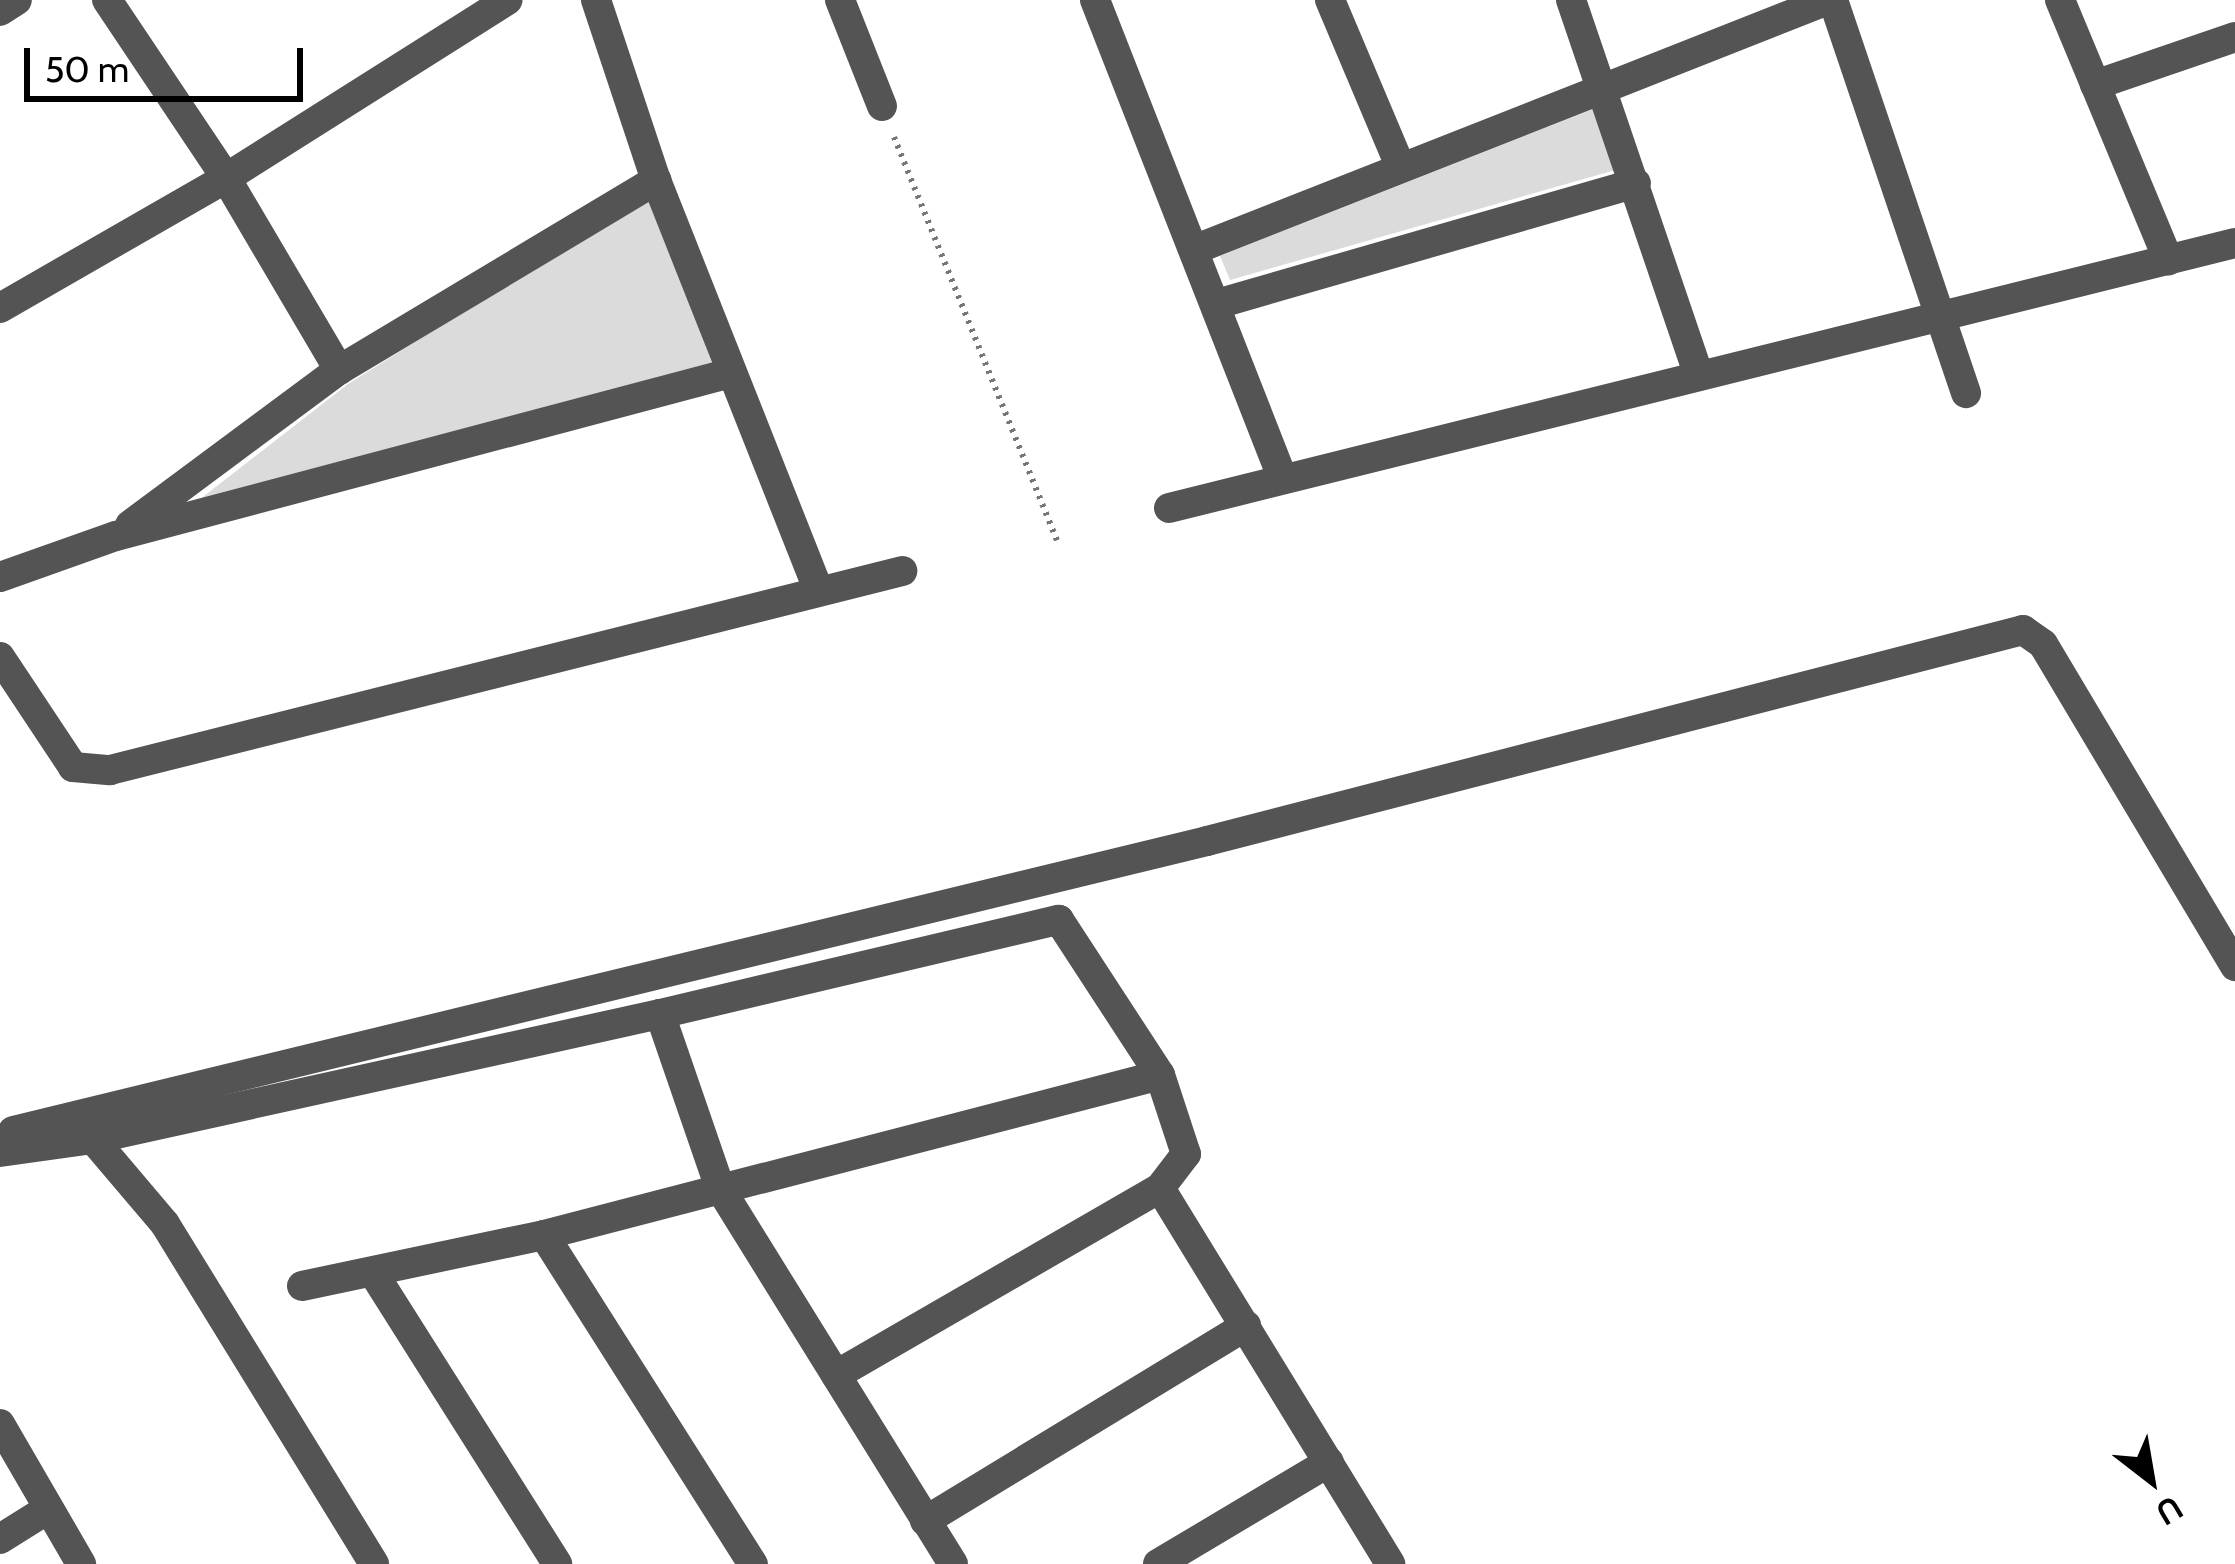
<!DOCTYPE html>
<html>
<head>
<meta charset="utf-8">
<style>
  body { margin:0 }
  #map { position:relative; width:2235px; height:1564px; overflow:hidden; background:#fff; font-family:Cabin,sans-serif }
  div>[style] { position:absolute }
  .green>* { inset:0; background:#dbdbdb }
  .path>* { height:6px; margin-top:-3px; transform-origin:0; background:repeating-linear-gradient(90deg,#767676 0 3px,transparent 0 9px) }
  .minor>* { height:30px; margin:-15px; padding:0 15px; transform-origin:15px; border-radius:15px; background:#545454 }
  span { translate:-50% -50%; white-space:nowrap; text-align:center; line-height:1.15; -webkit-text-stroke:12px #fff; paint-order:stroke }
  .north { position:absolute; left:2091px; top:1420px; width:120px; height:120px; -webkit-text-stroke:9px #fff; paint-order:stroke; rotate:149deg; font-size:33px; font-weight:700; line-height:48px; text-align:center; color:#000 }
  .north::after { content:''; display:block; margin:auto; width:42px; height:54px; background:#000; clip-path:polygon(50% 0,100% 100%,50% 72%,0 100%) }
  .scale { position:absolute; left:24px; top:48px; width:279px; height:54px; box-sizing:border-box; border:6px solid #000; border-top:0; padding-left:15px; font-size:36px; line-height:42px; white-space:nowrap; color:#000; -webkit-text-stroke:9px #fff; paint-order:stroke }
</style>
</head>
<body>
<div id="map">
  <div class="green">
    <div style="clip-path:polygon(1596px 108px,1619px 169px,1230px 280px,1220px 256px)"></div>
    <div style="clip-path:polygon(649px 196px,712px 363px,199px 500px,348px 384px)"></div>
  </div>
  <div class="path">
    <div style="left:894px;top:137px;width:435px;rotate:68deg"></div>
  </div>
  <div class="minor">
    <div style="left:107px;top:0;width:214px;rotate:56.2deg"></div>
    <div style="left:226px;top:178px;width:223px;rotate:59.5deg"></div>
    <div style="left:596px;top:0;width:190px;rotate:71.6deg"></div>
    <div style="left:656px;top:180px;width:442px;rotate:68.4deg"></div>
    <div style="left:840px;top:0;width:114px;rotate:68.4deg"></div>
    <div style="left:1095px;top:0;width:512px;rotate:68.59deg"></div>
    <div style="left:1330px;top:0;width:182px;rotate:67.1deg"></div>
    <div style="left:1571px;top:0;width:397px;rotate:71.2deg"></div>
    <div style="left:1833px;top:0;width:415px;rotate:71.3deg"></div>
    <div style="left:2060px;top:0;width:282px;rotate:67.4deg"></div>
    <div style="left:0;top:11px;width:20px;rotate:-33deg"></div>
    <div style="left:2095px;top:85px;width:148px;rotate:-18.9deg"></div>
    <div style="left:1196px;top:249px;width:679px;rotate:-21.5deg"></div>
    <div style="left:1217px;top:304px;width:436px;rotate:-16.1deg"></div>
    <div style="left:0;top:308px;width:261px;rotate:-29.9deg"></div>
    <div style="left:226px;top:178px;width:333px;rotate:-32.3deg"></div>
    <div style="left:1169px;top:508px;width:1098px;rotate:-13.96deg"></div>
    <div style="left:130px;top:525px;width:260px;rotate:-36.6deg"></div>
    <div style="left:339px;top:370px;width:370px;rotate:-30.9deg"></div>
    <div style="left:0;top:577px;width:123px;rotate:-19.5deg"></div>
    <div style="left:116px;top:536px;width:636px;rotate:-14.84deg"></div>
    <div style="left:0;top:657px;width:132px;rotate:56.4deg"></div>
    <div style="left:73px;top:767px;width:37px;rotate:5deg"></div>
    <div style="left:110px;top:770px;width:817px;rotate:-14.1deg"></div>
    <div style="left:660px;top:1014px;width:410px;rotate:-13.3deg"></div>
    <div style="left:1059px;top:920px;width:185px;rotate:56.9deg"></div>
    <div style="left:1160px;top:1075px;width:83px;rotate:71.8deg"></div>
    <div style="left:1186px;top:1154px;width:43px;rotate:127.4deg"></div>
    <div style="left:1160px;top:1188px;width:441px;rotate:58.5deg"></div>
    <div style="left:13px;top:1131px;width:1229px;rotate:-13.65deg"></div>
    <div style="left:1207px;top:841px;width:843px;rotate:-14.5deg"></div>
    <div style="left:2023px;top:630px;width:24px;rotate:35deg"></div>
    <div style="left:2043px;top:644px;width:375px;rotate:59.2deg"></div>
    <div style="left:93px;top:1139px;width:111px;rotate:49.7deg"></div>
    <div style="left:165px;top:1224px;width:399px;rotate:58.4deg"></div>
    <div style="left:0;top:1152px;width:94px;rotate:-8deg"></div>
    <div style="left:93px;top:1139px;width:581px;rotate:-12.43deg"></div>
    <div style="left:660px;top:1014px;width:184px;rotate:71deg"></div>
    <div style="left:720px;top:1188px;width:442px;rotate:58.2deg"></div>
    <div style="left:544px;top:1235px;width:390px;rotate:57.6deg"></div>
    <div style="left:374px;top:1274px;width:343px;rotate:57.7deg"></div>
    <div style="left:302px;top:1286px;width:247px;rotate:-11.9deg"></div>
    <div style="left:544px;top:1235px;width:636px;rotate:-14.56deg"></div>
    <div style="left:836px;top:1375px;width:374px;rotate:-30deg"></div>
    <div style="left:0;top:1424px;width:162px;rotate:59.9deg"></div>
    <div style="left:925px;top:1521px;width:376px;rotate:-31.3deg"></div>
    <div style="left:0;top:1539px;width:57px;rotate:-32deg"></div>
    <div style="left:1158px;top:1564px;width:199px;rotate:-30.8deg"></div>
  </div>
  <div class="north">U</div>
  <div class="scale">50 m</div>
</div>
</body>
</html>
